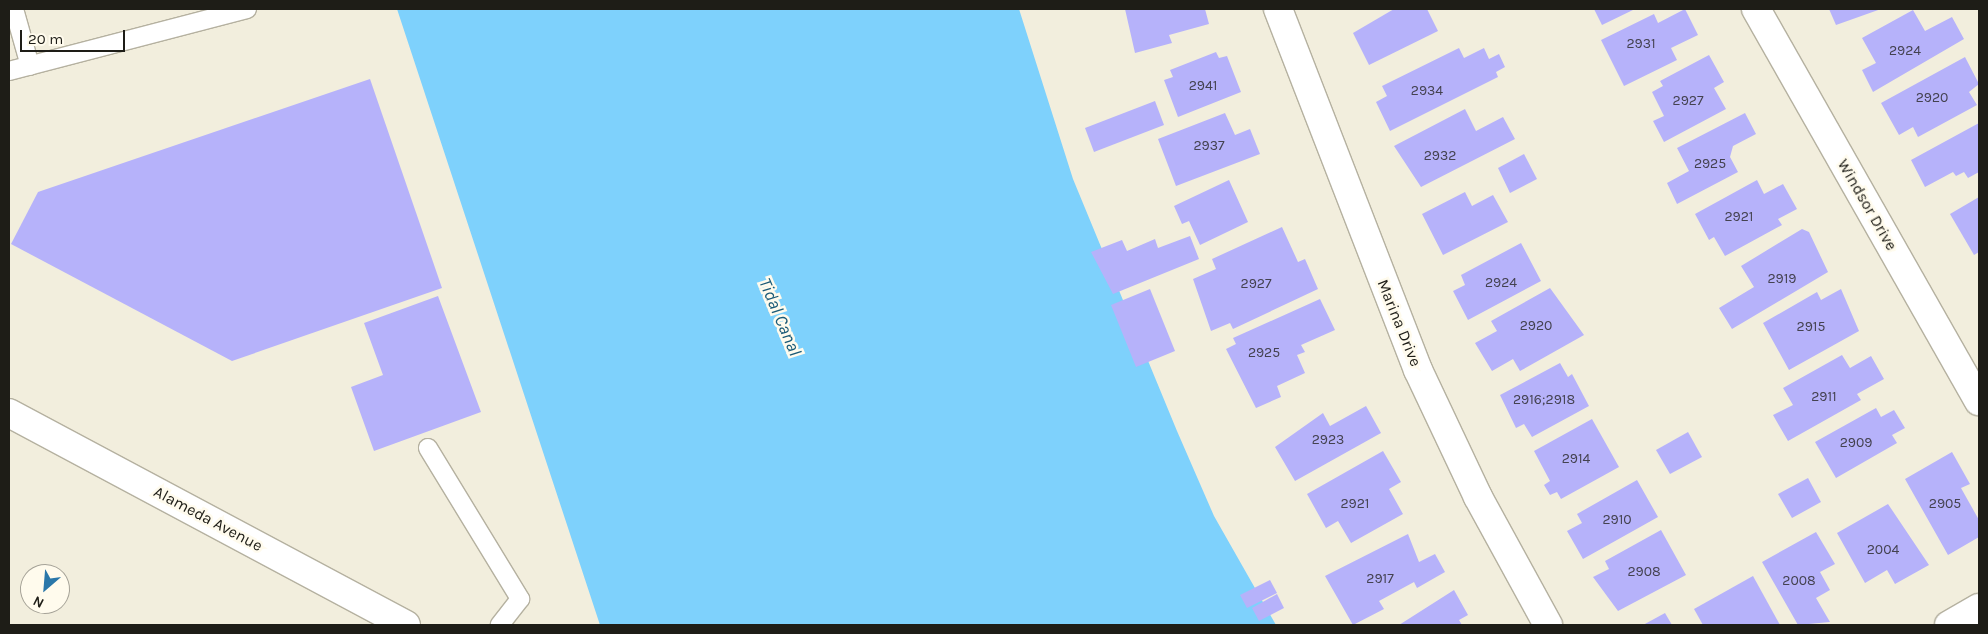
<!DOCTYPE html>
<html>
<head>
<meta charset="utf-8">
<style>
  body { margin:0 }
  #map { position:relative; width:1988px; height:634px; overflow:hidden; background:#f2eedd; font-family:Karla,sans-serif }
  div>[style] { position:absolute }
  .water>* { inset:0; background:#7ed1fc }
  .building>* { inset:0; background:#b6b2fa }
  .roads { filter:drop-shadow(1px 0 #b5b1a0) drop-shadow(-1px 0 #b5b1a0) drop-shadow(0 1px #b5b1a0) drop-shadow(0 -1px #b5b1a0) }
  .lane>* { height:18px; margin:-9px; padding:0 9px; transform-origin:9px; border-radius:9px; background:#fff }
  .street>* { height:28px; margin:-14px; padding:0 14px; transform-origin:14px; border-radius:14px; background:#fff }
  .secondary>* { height:28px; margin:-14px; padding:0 14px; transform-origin:14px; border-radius:14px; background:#fff }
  span { translate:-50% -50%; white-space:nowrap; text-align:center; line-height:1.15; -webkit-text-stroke:5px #fffbed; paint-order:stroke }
  .number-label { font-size:14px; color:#444250 }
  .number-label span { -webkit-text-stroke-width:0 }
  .street-label { font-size:16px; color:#1e1d17 }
  .water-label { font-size:18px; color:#1a5a77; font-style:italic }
  .frame { position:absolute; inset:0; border:10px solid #1e1d17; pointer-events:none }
  .north { position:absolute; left:20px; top:564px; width:50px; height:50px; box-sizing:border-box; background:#fffbed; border:1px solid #a5a297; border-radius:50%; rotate:207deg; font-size:14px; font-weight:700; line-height:20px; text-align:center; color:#1e1d17 }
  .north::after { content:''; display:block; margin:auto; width:18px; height:22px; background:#2a77a9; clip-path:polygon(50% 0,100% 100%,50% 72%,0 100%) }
  .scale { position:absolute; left:20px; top:30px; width:105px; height:22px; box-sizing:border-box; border:2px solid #1e1d17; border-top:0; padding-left:6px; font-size:15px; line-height:18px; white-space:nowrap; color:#1e1d17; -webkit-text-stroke:4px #fffbed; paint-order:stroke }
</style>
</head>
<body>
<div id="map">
  <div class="water">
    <div style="clip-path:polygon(397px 9px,1019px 9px,1073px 179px,1177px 431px,1214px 516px,1276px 625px,600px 625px)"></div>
  </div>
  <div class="building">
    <div style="clip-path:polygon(1125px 9px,1205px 9px,1209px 24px,1169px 35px,1172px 43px,1135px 53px)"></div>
    <div style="clip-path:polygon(1394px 9px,1427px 9px,1438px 31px,1369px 65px,1353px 33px)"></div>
    <div style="clip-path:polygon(1594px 9px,1635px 9px,1602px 25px)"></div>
    <div style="clip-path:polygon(1685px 9px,1698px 35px,1671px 48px,1677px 60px,1624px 86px,1601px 40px,1654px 14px,1658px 23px)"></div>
    <div style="clip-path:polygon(1829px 9px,1881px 9px,1836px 25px)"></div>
    <div style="clip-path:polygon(1913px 10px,1925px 31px,1952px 17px,1964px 39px,1873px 92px,1862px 70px,1876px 63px,1862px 38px)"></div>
    <div style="clip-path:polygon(1459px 48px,1464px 58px,1484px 48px,1489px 59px,1499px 54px,1505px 67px,1496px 72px,1498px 77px,1390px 131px,1376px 102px,1387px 96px,1382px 86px)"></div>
    <div style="clip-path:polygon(1216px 52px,1219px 58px,1227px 56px,1241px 92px,1178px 117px,1164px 80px,1173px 77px,1170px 70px)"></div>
    <div style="clip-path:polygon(1709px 55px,1724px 82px,1714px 88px,1726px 109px,1664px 142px,1653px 121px,1664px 116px,1652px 92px,1663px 86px,1660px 81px)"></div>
    <div style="clip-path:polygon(1965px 57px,1979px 84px,1969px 92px,1977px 105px,1918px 137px,1913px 127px,1899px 135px,1881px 103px)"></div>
    <div style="clip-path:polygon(370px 79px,442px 288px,232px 361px,11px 244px,38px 192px)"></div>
    <div style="clip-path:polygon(1155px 101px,1164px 125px,1094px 152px,1085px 128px)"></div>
    <div style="clip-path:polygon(1465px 109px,1476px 131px,1503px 117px,1515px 139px,1421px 187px,1394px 146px)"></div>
    <div style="clip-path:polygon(1225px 113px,1235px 135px,1250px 129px,1260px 154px,1176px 186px,1158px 139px)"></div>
    <div style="clip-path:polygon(1745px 113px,1756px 134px,1733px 146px,1730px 157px,1738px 172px,1677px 204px,1667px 183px,1689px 171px,1677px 148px)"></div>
    <div style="clip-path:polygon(1979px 123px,1979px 172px,1968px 178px,1964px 172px,1956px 176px,1953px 172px,1925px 187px,1911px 160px)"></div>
    <div style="clip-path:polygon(1524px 154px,1537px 179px,1510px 193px,1498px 168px)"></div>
    <div style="clip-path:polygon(1229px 180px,1248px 222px,1200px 245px,1189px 221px,1182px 224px,1174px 206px)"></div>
    <div style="clip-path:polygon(1757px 180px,1764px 194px,1783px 184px,1797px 209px,1778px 219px,1782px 225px,1725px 256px,1714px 237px,1709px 240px,1695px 214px)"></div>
    <div style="clip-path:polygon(1465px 192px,1472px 206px,1493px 195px,1508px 222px,1443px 255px,1422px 214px)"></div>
    <div style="clip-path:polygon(1979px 197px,1979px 252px,1974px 255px,1950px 214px)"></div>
    <div style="clip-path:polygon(1282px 227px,1298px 262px,1305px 259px,1318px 289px,1233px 329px,1230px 323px,1211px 331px,1193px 279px,1216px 269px,1212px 259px)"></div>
    <div style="clip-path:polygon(1802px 229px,1809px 232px,1828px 272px,1732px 329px,1719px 308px,1754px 287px,1741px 266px)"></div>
    <div style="clip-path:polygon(1190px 236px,1199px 259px,1113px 294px,1091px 252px,1122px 240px,1127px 251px,1155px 239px,1158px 248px)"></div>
    <div style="clip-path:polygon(1521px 243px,1541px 281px,1468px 320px,1453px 291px,1465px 285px,1461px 275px)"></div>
    <div style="clip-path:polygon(1550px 288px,1584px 335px,1520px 371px,1513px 359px,1492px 371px,1475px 343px,1497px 331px,1491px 321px)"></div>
    <div style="clip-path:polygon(1150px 289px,1175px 351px,1136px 367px,1111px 305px)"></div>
    <div style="clip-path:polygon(1841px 289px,1859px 331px,1789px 370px,1763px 323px,1817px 292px,1821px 300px)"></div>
    <div style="clip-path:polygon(438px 296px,481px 412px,374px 451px,351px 387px,383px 375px,364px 323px)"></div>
    <div style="clip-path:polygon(1320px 299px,1335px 330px,1301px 345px,1305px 352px,1297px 355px,1305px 373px,1277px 386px,1281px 397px,1256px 408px,1226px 349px,1236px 344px,1233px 338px)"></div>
    <div style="clip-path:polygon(1842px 355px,1850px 368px,1871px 356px,1884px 379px,1857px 394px,1861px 400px,1788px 441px,1773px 415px,1793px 405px,1783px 388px)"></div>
    <div style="clip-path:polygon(1560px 363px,1568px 377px,1572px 374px,1589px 406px,1532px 437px,1524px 424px,1516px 428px,1500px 395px)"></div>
    <div style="clip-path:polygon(1366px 406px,1381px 433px,1295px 481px,1275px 447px,1323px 413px,1330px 426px)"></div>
    <div style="clip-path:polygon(1876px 408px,1881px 417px,1894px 410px,1905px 428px,1892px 435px,1897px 443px,1836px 478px,1815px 442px)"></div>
    <div style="clip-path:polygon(1592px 419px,1619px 467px,1561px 499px,1557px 492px,1550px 495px,1544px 485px,1550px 481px,1534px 451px)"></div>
    <div style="clip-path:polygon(1688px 432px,1702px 457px,1670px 474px,1656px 450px)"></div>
    <div style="clip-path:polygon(1383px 451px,1401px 482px,1389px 489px,1403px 514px,1351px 543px,1338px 521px,1326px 528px,1307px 494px)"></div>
    <div style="clip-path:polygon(1952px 452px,1970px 484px,1961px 488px,1979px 520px,1979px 537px,1948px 555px,1905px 479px)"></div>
    <div style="clip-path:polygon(1808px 478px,1821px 502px,1792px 518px,1778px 494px)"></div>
    <div style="clip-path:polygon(1637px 480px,1658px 517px,1583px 559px,1567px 531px,1582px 523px,1577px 514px)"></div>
    <div style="clip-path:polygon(1888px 504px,1929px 565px,1895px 584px,1887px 570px,1865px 583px,1837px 533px)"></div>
    <div style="clip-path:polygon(1661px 530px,1686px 575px,1618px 611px,1593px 577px,1609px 569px,1605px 561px)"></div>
    <div style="clip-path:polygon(1816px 532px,1835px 564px,1820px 572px,1830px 590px,1816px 598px,1830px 622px,1798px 625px,1762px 562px)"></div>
    <div style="clip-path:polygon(1408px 534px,1419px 562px,1435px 554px,1445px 572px,1417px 588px,1414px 582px,1379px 601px,1384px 609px,1353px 625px,1325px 576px)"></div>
    <div style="clip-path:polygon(1753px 576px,1780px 625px,1703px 625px,1694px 609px)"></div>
    <div style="clip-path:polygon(1270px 580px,1277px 593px,1247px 608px,1240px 595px)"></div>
    <div style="clip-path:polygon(1454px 590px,1468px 615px,1459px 620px,1462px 625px,1399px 625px)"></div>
    <div style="clip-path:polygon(1277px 594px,1284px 608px,1259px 621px,1252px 608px)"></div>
    <div style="clip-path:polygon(1665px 613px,1672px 625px,1643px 625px)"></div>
  </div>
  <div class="roads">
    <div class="lane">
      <div style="left:14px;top:9px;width:59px;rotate:74.3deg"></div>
      <div style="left:9px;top:71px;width:246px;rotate:-14.6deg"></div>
      <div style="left:428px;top:448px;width:177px;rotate:58.6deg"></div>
      <div style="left:520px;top:599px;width:33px;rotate:128deg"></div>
    </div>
    <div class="street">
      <div style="left:1278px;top:9px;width:387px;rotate:68.8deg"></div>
      <div style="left:1418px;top:370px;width:140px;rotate:64.7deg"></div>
      <div style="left:1478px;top:497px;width:146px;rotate:61.3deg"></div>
      <div style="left:1756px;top:9px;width:451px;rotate:60.4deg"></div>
      <div style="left:1949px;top:625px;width:34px;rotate:-30deg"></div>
    </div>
    <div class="secondary">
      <div style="left:9px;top:413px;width:450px;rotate:28.1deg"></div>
    </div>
  </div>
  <div class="number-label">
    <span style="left:1641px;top:44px">2931</span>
    <span style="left:1905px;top:51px">2924</span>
    <span style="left:1203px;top:86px">2941</span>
    <span style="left:1427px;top:91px">2934</span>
    <span style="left:1932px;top:98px">2920</span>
    <span style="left:1688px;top:101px">2927</span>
    <span style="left:1209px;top:146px">2937</span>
    <span style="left:1440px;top:156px">2932</span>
    <span style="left:1710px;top:164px">2925</span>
    <span style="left:1739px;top:217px">2921</span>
    <span style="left:1782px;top:279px">2919</span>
    <span style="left:1501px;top:283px">2924</span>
    <span style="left:1256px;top:284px">2927</span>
    <span style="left:1536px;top:326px">2920</span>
    <span style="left:1811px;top:327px">2915</span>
    <span style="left:1264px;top:353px">2925</span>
    <span style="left:1824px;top:397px">2911</span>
    <span style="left:1544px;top:400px">2916;2918</span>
    <span style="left:1328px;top:440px">2923</span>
    <span style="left:1856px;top:443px">2909</span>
    <span style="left:1576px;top:459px">2914</span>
    <span style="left:1355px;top:504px">2921</span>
    <span style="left:1945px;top:504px">2905</span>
    <span style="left:1617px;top:520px">2910</span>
    <span style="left:1883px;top:550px">2004</span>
    <span style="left:1644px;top:572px">2908</span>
    <span style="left:1380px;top:579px">2917</span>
    <span style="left:1799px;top:581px">2008</span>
  </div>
  <div class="street-label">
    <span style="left:1867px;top:205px;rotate:60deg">Windsor Drive</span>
    <span style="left:1399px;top:323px;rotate:68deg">Marina Drive</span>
    <span style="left:208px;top:519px;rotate:28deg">Alameda Avenue</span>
  </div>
  <div class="water-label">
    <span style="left:780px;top:317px;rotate:67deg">Tidal Canal</span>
  </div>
  <div class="frame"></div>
  <div class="north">N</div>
  <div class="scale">20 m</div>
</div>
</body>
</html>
